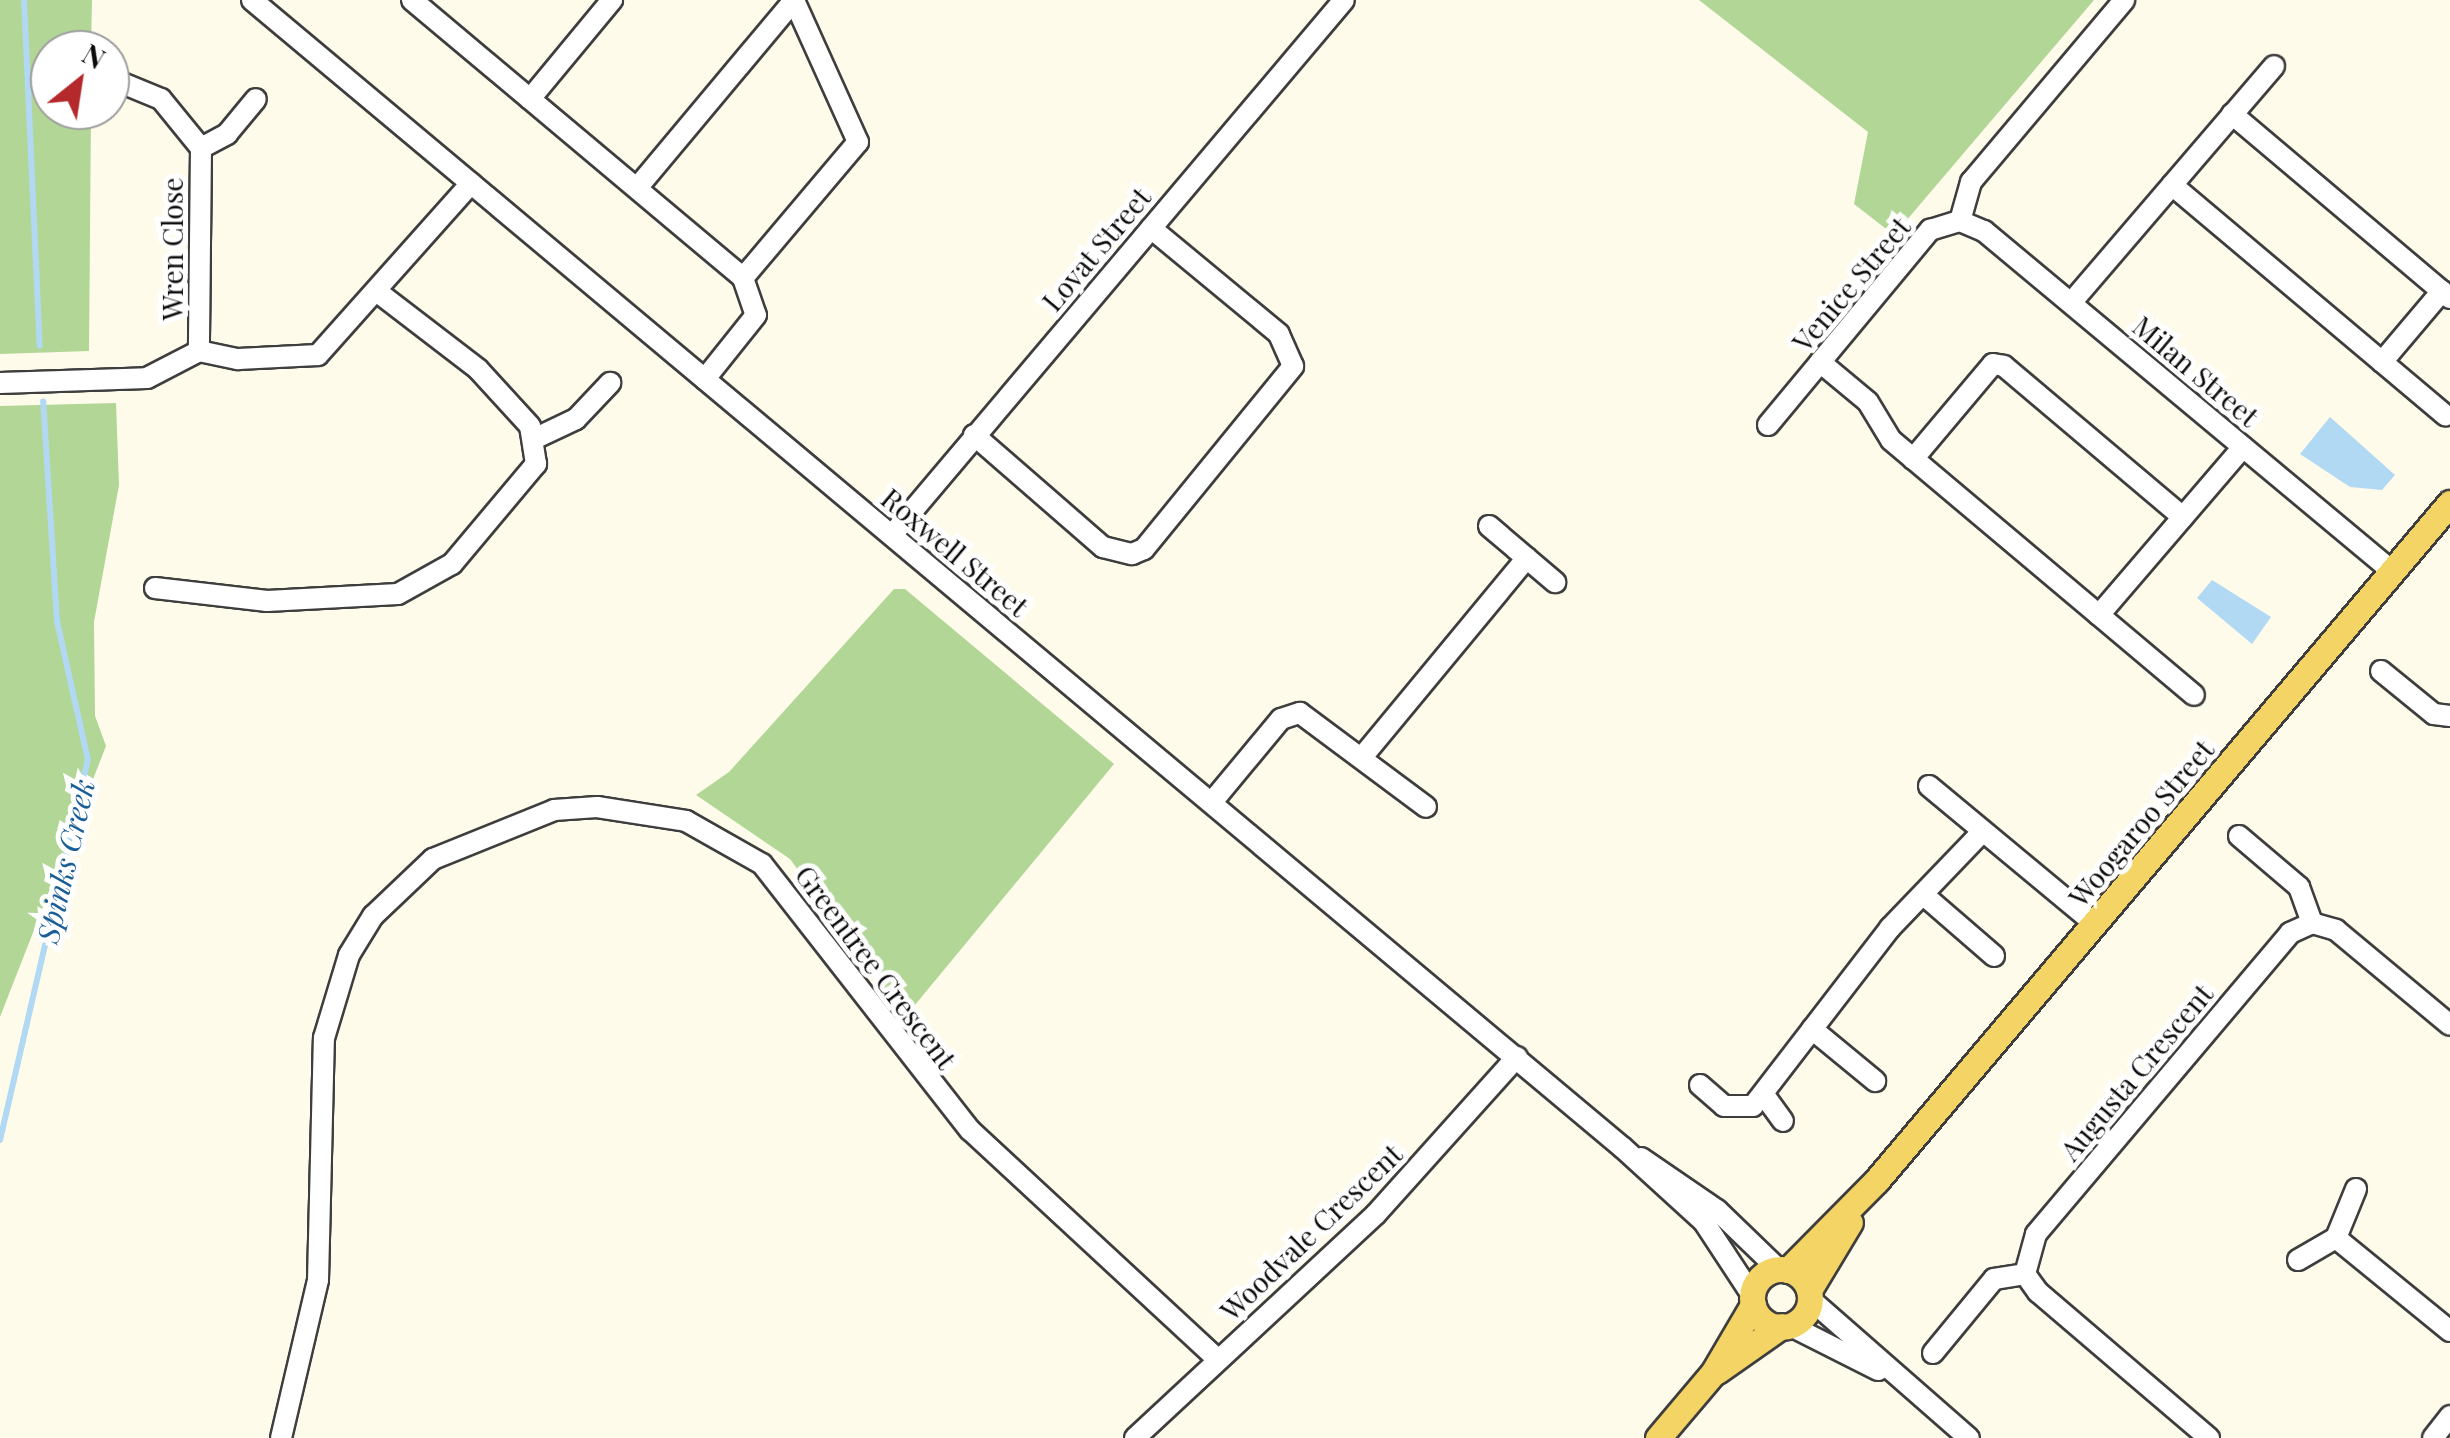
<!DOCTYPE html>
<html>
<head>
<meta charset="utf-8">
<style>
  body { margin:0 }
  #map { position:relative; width:2450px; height:1438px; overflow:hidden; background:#fefbea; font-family:"Playfair Display",serif }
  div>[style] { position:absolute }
  .forest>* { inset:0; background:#b1d696 }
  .water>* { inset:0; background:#b1d9f3 }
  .stream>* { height:6px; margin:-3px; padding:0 3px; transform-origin:3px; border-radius:3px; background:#b1d9f3 }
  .roads { filter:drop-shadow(2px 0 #3e3e3e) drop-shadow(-2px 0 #3e3e3e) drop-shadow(0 2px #3e3e3e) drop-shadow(0 -2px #3e3e3e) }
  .minor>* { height:20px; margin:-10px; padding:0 10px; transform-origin:10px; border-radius:10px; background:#fff }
  .major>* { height:25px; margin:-12.5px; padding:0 12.5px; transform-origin:12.5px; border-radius:12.5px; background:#f3d465 }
  .major>.ring { margin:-12.5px; padding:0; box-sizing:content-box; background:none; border:25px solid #f3d465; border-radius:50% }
  span { translate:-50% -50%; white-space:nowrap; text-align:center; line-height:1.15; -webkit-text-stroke:10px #fff; paint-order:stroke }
  .street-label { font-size:28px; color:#0b0b0b }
  .water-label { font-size:30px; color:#1a5d97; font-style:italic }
  .north { position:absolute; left:30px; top:30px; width:100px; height:100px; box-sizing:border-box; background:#fff; border:2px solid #9d9d9d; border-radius:50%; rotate:30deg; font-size:28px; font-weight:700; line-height:40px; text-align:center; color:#0b0b0b }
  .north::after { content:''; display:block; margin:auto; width:35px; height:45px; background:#b5292c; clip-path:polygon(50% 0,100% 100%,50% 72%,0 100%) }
</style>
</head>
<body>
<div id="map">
  <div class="forest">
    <div style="clip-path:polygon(0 0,92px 0,91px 50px,50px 50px,50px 110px,91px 110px,89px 351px,0 354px)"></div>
    <div style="clip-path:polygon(1699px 0,2094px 0,1894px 235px,1854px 204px,1868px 132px)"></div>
    <div style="clip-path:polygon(116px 403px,119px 485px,94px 622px,95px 716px,106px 746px,0 1017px,0 406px)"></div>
    <div style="clip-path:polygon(894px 589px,905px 589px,1114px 764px,905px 1017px,790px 859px,696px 795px,729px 772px)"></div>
  </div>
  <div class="water">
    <div style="clip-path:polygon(2330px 417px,2395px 475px,2382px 490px,2350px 487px,2300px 454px)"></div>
    <div style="clip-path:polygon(2212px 580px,2271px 617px,2252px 644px,2197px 598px)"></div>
  </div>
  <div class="stream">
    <div style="left:24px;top:0;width:346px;rotate:87.4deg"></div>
    <div style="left:0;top:1140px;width:390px;rotate:-77deg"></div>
    <div style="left:88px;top:760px;width:142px;rotate:-102.6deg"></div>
    <div style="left:57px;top:621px;width:220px;rotate:-93.6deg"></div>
  </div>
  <div class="roads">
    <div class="minor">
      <div style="left:252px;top:0;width:1787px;rotate:39.94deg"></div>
      <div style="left:1622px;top:1147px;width:111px;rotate:42.4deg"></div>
      <div style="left:1704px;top:1222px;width:87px;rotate:56.7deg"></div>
      <div style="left:412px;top:0;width:432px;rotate:40deg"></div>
      <div style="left:743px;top:278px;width:39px;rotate:71deg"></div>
      <div style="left:756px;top:315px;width:82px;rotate:128.6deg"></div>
      <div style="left:122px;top:83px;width:42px;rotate:22.3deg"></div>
      <div style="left:161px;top:99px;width:63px;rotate:50.8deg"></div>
      <div style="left:201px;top:148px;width:203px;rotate:90.6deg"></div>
      <div style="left:530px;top:99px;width:129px;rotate:-50.4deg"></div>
      <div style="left:2232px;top:114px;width:285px;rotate:40.2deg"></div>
      <div style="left:201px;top:148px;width:30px;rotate:-28deg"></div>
      <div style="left:227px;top:134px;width:45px;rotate:-50.4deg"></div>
      <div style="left:2172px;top:185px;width:358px;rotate:40.1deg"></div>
      <div style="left:637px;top:188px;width:245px;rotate:-50.1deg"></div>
      <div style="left:1960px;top:221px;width:26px;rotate:23deg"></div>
      <div style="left:1984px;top:231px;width:531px;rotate:39.81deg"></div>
      <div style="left:743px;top:278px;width:178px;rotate:-49.8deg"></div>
      <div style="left:858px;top:142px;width:156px;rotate:-114.3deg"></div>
      <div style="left:2071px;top:303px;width:312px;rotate:-49.4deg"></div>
      <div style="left:1820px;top:362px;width:62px;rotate:39.8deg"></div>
      <div style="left:1868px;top:402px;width:44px;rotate:58.8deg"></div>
      <div style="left:1891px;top:440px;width:272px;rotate:40.1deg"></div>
      <div style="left:2099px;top:615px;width:221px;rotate:-49.4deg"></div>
      <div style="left:2382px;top:362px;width:93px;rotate:-49.8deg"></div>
      <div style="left:0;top:383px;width:147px;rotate:-1.9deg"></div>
      <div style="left:147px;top:378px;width:59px;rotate:-27.4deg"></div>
      <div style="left:199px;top:351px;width:40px;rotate:12deg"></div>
      <div style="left:238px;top:359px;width:80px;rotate:-2.9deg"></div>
      <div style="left:318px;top:355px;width:230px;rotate:-48.3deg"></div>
      <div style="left:1768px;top:425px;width:254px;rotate:-50.3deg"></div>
      <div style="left:1930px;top:230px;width:31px;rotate:-17deg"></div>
      <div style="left:1960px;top:221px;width:41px;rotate:-74.2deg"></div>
      <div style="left:1971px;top:182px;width:238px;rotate:-49.9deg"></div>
      <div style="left:974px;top:435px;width:171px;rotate:41deg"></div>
      <div style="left:1103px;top:547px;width:30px;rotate:14deg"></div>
      <div style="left:1132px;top:554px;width:13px;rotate:-23deg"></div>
      <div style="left:1144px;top:549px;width:236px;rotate:-50.8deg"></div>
      <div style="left:1293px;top:366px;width:35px;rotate:-114deg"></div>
      <div style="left:1279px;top:334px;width:166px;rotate:-140.4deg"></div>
      <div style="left:536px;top:438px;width:44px;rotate:-25.4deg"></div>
      <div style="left:576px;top:419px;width:50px;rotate:-46.6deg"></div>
      <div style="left:1913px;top:459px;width:124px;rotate:-49.9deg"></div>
      <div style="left:1993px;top:364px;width:11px;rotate:10deg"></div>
      <div style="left:2004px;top:366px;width:234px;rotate:40.2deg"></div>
      <div style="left:1489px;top:526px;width:87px;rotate:40.3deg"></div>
      <div style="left:892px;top:535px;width:700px;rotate:-49.81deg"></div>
      <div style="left:155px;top:588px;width:113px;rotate:6.6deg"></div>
      <div style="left:267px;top:601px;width:131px;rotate:-3.1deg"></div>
      <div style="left:398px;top:594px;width:62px;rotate:-29.1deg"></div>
      <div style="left:452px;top:564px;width:131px;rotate:-50deg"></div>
      <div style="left:536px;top:464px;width:38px;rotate:-99deg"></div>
      <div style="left:530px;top:426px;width:77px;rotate:-132.4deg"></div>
      <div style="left:478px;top:369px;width:125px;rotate:-142.5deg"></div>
      <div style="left:2099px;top:615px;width:124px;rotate:40.1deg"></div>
      <div style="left:2381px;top:671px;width:68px;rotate:39.1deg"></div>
      <div style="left:2434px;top:714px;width:16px;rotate:7deg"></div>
      <div style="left:1363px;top:756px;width:257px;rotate:-50.4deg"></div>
      <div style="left:1929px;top:786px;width:216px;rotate:39.7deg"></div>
      <div style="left:1212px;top:802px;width:108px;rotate:-50.3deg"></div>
      <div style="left:1281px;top:719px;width:20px;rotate:-18deg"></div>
      <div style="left:1300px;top:713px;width:157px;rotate:36.7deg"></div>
      <div style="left:2239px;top:836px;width:79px;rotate:40.4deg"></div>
      <div style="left:2299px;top:887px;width:38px;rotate:70deg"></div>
      <div style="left:1926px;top:897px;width:90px;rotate:40.9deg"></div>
      <div style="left:1812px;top:1029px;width:82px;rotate:39.5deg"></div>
      <div style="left:1700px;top:1085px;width:32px;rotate:41deg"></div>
      <div style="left:1724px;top:1106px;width:29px"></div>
      <div style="left:1753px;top:1106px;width:225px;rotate:-52.4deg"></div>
      <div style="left:1890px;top:928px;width:134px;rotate:-46.2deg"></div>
      <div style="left:1764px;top:1095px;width:32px;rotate:54deg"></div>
      <div style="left:1641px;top:1158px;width:92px;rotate:34.4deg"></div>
      <div style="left:1717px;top:1210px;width:85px;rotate:44deg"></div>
      <div style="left:2336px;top:1238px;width:147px;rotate:39.2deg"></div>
      <div style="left:2298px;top:1260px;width:44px;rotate:-30.1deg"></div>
      <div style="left:2336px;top:1238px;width:53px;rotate:-67.8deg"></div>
      <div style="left:1810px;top:1299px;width:211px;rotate:41.2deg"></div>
      <div style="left:1789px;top:1325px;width:100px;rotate:26.8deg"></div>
      <div style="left:1933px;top:1353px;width:96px;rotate:-50.5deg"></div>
      <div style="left:1994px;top:1279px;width:31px;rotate:-9deg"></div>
      <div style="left:281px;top:1438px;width:162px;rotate:-76.8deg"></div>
      <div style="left:318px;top:1280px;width:242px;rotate:-88.6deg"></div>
      <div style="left:324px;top:1038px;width:87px;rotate:-73.2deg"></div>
      <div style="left:349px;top:955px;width:46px;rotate:-58.4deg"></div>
      <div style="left:373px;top:916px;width:83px;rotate:-43.5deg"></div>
      <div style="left:433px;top:859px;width:131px;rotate:-22deg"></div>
      <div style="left:554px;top:810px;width:43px;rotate:-4deg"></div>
      <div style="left:597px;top:807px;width:90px;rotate:8.9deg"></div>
      <div style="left:686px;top:821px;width:87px;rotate:29.5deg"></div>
      <div style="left:762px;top:864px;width:338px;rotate:52deg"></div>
      <div style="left:970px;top:1130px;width:337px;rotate:42.8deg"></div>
      <div style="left:1135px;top:1438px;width:329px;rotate:-42.9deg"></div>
      <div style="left:1376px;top:1214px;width:211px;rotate:-48.1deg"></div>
      <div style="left:2209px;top:1438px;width:225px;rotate:-139.5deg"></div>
      <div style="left:2038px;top:1292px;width:22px;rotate:-126deg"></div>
      <div style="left:2025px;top:1274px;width:41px;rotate:-74.6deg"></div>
      <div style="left:2036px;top:1234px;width:394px;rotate:-49.8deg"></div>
      <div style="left:2290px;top:933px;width:24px;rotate:-24deg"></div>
      <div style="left:2312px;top:923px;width:25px;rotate:16deg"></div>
      <div style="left:2336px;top:930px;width:148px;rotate:39.8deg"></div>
      <div style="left:2433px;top:1438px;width:28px;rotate:-52deg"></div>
    </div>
    <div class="major">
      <div class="ring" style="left:1752px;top:1269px;width:33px;height:33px"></div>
      <div style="left:1788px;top:1270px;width:127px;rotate:-45.3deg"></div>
      <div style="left:1877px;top:1180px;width:887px;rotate:-49.76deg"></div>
      <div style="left:1809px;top:1290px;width:79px;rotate:-58.9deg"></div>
      <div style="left:1717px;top:1371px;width:78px;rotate:-35.1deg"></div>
      <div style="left:1658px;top:1438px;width:85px;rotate:-49.8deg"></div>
      <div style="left:1713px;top:1373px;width:79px;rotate:-59.5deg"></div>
    </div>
  </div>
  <div class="street-label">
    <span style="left:172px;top:249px;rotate:-90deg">Wren Close</span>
    <span style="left:1096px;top:249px;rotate:-50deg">Lovat Street</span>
    <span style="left:1851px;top:284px;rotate:-50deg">Venice Street</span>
    <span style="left:2196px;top:371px;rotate:40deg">Milan Street</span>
    <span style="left:955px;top:552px;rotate:40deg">Roxwell Street</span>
    <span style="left:2141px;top:823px;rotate:-50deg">Woogaroo Street</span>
    <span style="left:876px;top:967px;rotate:53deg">Greentree Crescent</span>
    <span style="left:2136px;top:1072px;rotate:-50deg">Augusta Crescent</span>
    <span style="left:1311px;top:1232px;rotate:-44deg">Woodvale Crescent</span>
  </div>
  <div class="water-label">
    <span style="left:65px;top:861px;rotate:-77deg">Spinks Creek</span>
  </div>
  <div class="north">N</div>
</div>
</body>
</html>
